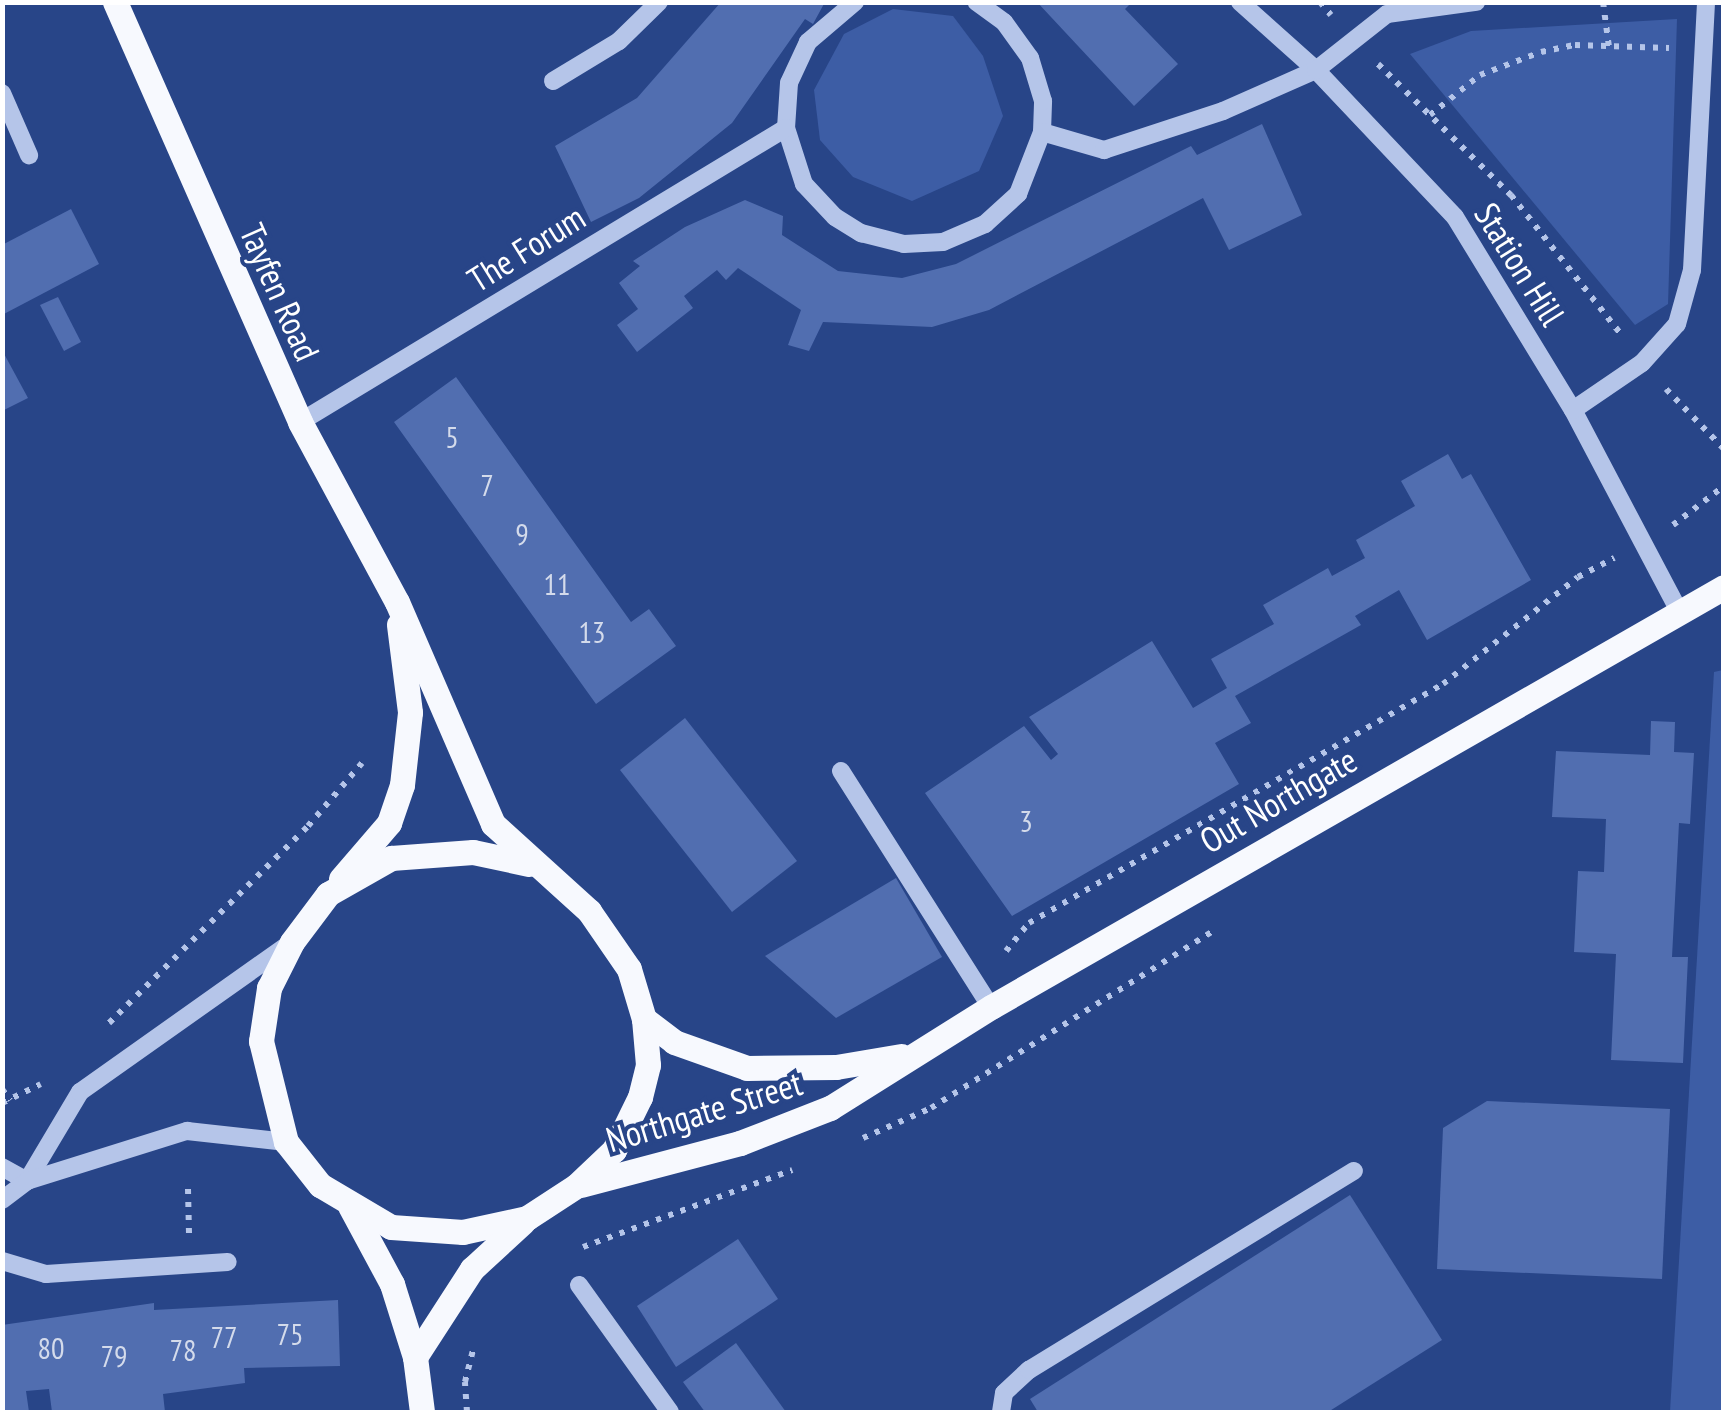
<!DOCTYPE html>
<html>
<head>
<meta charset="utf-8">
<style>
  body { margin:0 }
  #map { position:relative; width:1726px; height:1415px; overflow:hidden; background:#284588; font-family:"PT Sans Narrow",sans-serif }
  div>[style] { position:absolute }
  .green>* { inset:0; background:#3d5da5 }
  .building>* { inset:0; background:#516eb0 }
  .path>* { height:6px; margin-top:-3px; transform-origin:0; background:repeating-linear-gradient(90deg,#b5c5e9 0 5px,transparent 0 13px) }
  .minor>* { height:18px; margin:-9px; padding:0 9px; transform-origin:9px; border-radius:9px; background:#b5c5e9 }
  .major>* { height:25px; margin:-12.5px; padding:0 12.5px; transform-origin:12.5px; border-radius:12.5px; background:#f7f9fe }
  span { translate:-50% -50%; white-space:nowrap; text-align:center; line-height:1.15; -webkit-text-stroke:8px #284588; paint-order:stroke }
  .number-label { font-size:30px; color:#d4dbeb }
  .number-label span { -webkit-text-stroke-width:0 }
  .street-label { font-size:35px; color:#fff }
  .frame { position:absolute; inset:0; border:5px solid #fff; pointer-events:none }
</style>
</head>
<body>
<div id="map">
  <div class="green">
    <div style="clip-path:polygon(893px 9px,953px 16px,983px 56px,1003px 116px,979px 171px,912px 201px,853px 177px,820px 140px,814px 90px,844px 34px)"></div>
    <div style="clip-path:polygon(1677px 19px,1668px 304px,1635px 325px,1410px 54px,1471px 31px)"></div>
    <div style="clip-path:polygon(1723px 670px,1723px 1412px,1670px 1412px,1714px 672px)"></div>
  </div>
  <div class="building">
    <div style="clip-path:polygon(721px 2px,825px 2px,813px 24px,805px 19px,732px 123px,639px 198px,591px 222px,555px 146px,637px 98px)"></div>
    <div style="clip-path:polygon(1037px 2px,1132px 2px,1125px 9px,1178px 64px,1134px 106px)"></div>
    <div style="clip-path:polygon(1262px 124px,1302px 215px,1229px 250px,1203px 198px,989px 310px,932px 327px,823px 322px,809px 351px,788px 345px,801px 310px,738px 268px,726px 280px,717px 270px,684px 296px,693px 308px,637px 352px,617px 325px,638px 309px,619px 283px,640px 266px,633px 261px,685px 227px,745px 200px,783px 216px,782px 235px,838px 271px,902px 278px,956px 264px,1191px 146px,1197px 155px)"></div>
    <div style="clip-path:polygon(71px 209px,99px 264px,2px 315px,2px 245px)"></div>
    <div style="clip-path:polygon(58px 297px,81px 342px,64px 351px,40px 305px)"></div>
    <div style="clip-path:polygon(2px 350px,28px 398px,2px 411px)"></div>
    <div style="clip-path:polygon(456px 377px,631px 622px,649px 609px,676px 646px,596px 704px,394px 422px)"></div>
    <div style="clip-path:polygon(1448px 454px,1462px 479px,1471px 474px,1531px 580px,1427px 640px,1399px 590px,1355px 616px,1361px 625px,1235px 696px,1251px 723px,1215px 743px,1239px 784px,1012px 916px,925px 793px,1024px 726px,1051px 760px,1058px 754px,1029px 717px,1152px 641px,1193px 708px,1227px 688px,1211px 659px,1274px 624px,1263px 605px,1328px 568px,1332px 576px,1365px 558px,1356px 540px,1415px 506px,1401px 481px)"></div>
    <div style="clip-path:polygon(685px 718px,797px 861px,732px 912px,620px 770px)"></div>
    <div style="clip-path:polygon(1651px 721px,1675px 722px,1674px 752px,1694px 753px,1690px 824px,1679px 823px,1672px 957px,1688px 957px,1683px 1063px,1611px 1060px,1616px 954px,1574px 952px,1578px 871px,1604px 872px,1606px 819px,1552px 817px,1556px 751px,1650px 755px)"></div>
    <div style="clip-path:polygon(896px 878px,942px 957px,836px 1018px,765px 956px)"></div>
    <div style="clip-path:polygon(1487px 1101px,1670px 1109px,1662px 1279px,1437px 1269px,1443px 1128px)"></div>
    <div style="clip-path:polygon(1350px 1195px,1442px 1340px,1328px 1412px,1038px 1412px,1030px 1399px)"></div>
    <div style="clip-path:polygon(738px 1239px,778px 1299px,676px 1367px,637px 1306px)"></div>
    <div style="clip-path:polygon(338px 1300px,340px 1366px,244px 1368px,245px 1383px,163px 1394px,165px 1412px,52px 1412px,49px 1389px,26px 1391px,29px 1412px,2px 1412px,2px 1325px,154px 1303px,154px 1310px)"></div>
    <div style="clip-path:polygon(736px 1343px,786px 1412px,705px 1412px,683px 1382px)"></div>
  </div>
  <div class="path">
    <div style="left:1320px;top:2px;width:17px;rotate:50deg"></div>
    <div style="left:1603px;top:2px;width:45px;rotate:82.4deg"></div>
    <div style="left:1378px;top:64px;width:187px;rotate:44.6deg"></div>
    <div style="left:1511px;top:195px;width:176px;rotate:51.7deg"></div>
    <div style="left:1430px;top:115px;width:64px;rotate:-38.7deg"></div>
    <div style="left:1480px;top:75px;width:65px;rotate:-20.7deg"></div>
    <div style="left:1541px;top:52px;width:35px;rotate:-12deg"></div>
    <div style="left:1575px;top:45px;width:94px;rotate:1.8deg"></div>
    <div style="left:1666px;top:389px;width:83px;rotate:46deg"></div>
    <div style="left:1673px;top:525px;width:64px;rotate:-37.4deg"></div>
    <div style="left:1006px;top:951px;width:36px;rotate:-51deg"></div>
    <div style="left:1029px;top:923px;width:478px;rotate:-30deg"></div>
    <div style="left:1443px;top:684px;width:172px;rotate:-38.4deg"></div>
    <div style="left:1578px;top:577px;width:41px;rotate:-27.8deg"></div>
    <div style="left:109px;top:1023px;width:280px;rotate:-44.7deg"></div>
    <div style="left:308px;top:826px;width:83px;rotate:-49.4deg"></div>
    <div style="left:2px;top:1089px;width:14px;rotate:54deg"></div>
    <div style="left:2px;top:1103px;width:43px;rotate:-26deg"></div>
    <div style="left:863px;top:1138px;width:74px;rotate:-23.8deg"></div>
    <div style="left:931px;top:1108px;width:333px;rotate:-32.1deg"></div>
    <div style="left:188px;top:1189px;width:44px;rotate:88.7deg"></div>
    <div style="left:583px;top:1247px;width:223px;rotate:-20.2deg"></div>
    <div style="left:467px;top:1412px;width:30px;rotate:-94deg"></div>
    <div style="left:465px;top:1382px;width:38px;rotate:-76deg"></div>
  </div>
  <div class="minor">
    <div style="left:855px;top:2px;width:62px;rotate:139.6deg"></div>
    <div style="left:808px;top:42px;width:45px;rotate:114.9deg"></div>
    <div style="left:789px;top:83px;width:45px;rotate:93.8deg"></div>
    <div style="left:786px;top:128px;width:59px;rotate:72.2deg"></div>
    <div style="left:804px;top:184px;width:45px;rotate:46.8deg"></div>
    <div style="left:835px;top:217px;width:31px;rotate:32deg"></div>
    <div style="left:861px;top:233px;width:44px;rotate:14.3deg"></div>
    <div style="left:904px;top:244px;width:39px;rotate:-3deg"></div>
    <div style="left:943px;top:242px;width:46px;rotate:-23.2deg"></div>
    <div style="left:985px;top:224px;width:45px;rotate:-42.3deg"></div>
    <div style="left:1018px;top:194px;width:66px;rotate:-68.8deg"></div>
    <div style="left:1042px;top:132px;width:31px;rotate:-88deg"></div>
    <div style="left:1043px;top:101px;width:45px;rotate:-106.8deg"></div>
    <div style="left:1030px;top:58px;width:44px;rotate:-125.8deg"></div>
    <div style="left:1004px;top:22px;width:34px;rotate:-144deg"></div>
    <div style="left:1240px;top:2px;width:102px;rotate:41.8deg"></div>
    <div style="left:1316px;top:70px;width:202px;rotate:46.6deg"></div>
    <div style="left:1455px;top:217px;width:226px;rotate:58.6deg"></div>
    <div style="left:1573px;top:410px;width:225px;rotate:62.2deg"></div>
    <div style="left:553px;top:81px;width:77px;rotate:-31.2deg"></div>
    <div style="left:619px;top:41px;width:56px;rotate:-44.3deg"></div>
    <div style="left:2px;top:93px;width:68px;rotate:66.5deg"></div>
    <div style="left:1042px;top:132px;width:65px;rotate:16.2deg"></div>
    <div style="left:1104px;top:150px;width:125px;rotate:-18.1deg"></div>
    <div style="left:1223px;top:111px;width:102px;rotate:-23.8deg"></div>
    <div style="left:1316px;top:70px;width:90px;rotate:-38.3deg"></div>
    <div style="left:1387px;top:14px;width:90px;rotate:-7.7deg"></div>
    <div style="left:1573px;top:410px;width:83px;rotate:-34.3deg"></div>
    <div style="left:1642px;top:363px;width:52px;rotate:-48.1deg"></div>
    <div style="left:1677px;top:324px;width:56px;rotate:-74.5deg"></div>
    <div style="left:1692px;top:270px;width:268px;rotate:-87deg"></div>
    <div style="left:300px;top:422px;width:568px;rotate:-31.17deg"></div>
    <div style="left:841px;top:771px;width:280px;rotate:57.6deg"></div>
    <div style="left:2px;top:1167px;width:29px;rotate:29deg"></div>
    <div style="left:27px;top:1181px;width:104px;rotate:-59.2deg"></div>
    <div style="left:80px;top:1092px;width:256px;rotate:-35.3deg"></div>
    <div style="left:2px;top:1200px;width:31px;rotate:-37deg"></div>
    <div style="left:27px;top:1181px;width:168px;rotate:-17.4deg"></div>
    <div style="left:187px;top:1131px;width:100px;rotate:6.3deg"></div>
    <div style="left:2px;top:1261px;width:46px;rotate:16.5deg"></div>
    <div style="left:46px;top:1274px;width:182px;rotate:-3.8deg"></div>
    <div style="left:579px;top:1285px;width:156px;rotate:54.4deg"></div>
    <div style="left:1001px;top:1412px;width:19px;rotate:-81deg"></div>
    <div style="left:1004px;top:1393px;width:34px;rotate:-43deg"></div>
    <div style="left:1029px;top:1370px;width:381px;rotate:-31.5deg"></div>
  </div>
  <div class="major">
    <div style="left:115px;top:2px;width:459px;rotate:66.2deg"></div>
    <div style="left:300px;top:422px;width:204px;rotate:61.7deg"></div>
    <div style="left:397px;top:602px;width:242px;rotate:66.6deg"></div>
    <div style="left:493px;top:824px;width:130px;rotate:42.2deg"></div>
    <div style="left:589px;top:911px;width:70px;rotate:55.4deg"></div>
    <div style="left:629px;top:969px;width:52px;rotate:73.3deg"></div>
    <div style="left:644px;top:1019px;width:46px;rotate:85deg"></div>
    <div style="left:648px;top:1065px;width:33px;rotate:104deg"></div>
    <div style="left:640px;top:1097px;width:59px;rotate:116.1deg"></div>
    <div style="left:614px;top:1150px;width:52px;rotate:136.5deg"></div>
    <div style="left:576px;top:1186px;width:59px;rotate:146.9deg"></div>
    <div style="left:527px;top:1218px;width:66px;rotate:167.7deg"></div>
    <div style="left:463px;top:1232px;width:72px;rotate:-176deg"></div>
    <div style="left:391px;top:1227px;width:82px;rotate:-149.4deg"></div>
    <div style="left:320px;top:1185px;width:55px;rotate:-128.3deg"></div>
    <div style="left:286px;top:1142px;width:104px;rotate:-103.9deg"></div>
    <div style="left:261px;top:1041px;width:54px;rotate:-81.4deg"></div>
    <div style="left:269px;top:988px;width:51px;rotate:-63.4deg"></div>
    <div style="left:292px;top:942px;width:60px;rotate:-53.1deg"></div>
    <div style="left:328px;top:894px;width:73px;rotate:-29.7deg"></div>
    <div style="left:391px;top:858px;width:82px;rotate:-4.2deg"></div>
    <div style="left:473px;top:852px;width:57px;rotate:12.1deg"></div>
    <div style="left:341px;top:879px;width:74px;rotate:-49.4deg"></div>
    <div style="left:389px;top:823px;width:40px;rotate:-71.1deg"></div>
    <div style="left:402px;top:785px;width:73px;rotate:-83.7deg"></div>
    <div style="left:410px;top:712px;width:88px;rotate:-97.2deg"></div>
    <div style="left:644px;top:1019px;width:38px;rotate:37deg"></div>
    <div style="left:674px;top:1042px;width:77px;rotate:19.6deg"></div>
    <div style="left:747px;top:1068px;width:89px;rotate:-0.6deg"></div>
    <div style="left:836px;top:1067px;width:66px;rotate:-9.6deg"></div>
    <div style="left:581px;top:1185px;width:164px;rotate:-14.8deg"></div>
    <div style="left:740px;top:1143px;width:97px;rotate:-21.3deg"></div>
    <div style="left:830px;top:1108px;width:190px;rotate:-32.1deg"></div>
    <div style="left:991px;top:1007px;width:845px;rotate:-29.81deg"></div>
    <div style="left:350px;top:1206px;width:89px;rotate:61.7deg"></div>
    <div style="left:392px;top:1284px;width:77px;rotate:72.5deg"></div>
    <div style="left:415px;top:1357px;width:55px;rotate:82.7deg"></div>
    <div style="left:415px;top:1357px;width:105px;rotate:-57.1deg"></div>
    <div style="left:472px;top:1269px;width:69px;rotate:-42.7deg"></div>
  </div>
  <div class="number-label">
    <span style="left:452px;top:437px">5</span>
    <span style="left:487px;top:485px">7</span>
    <span style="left:522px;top:534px">9</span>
    <span style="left:557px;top:584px">11</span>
    <span style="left:592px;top:632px">13</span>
    <span style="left:1026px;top:821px">3</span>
    <span style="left:290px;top:1334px">75</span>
    <span style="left:224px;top:1337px">77</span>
    <span style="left:51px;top:1348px">80</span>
    <span style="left:183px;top:1350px">78</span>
    <span style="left:114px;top:1356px">79</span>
  </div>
  <div class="street-label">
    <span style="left:526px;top:248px;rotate:-32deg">The Forum</span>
    <span style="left:1520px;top:264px;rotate:58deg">Station Hill</span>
    <span style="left:280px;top:292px;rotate:66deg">Tayfen Road</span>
    <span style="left:1278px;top:800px;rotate:-30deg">Out Northgate</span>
    <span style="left:704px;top:1111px;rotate:-17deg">Northgate Street</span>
  </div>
  <div class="frame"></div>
</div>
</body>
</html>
